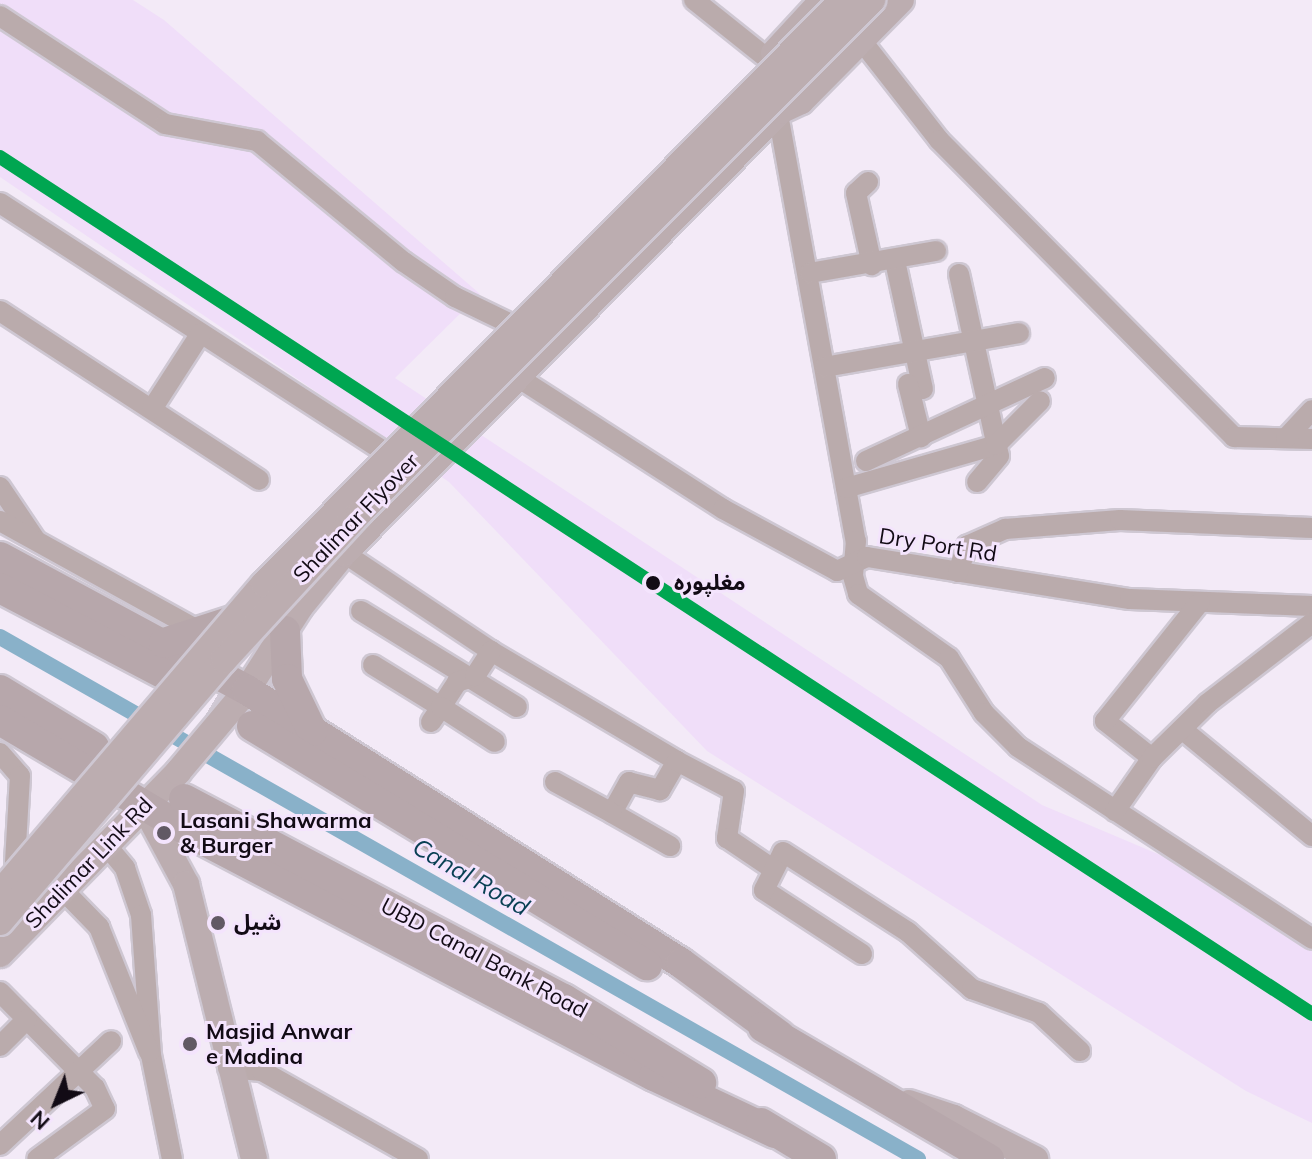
<!DOCTYPE html>
<html>
<head>
<meta charset="utf-8">
<style>
  body { margin:0 }
  #map { position:relative; width:1312px; height:1159px; overflow:hidden; background:#f3eaf7; font-family:Mulish,"Noto Sans Arabic",sans-serif }
  div>[style] { position:absolute }
  .built>* { inset:0; background:#f0def9 }
  .canal>* { height:16px; margin:-8px; padding:0 8px; transform-origin:8px; border-radius:8px; background:#89b1c9 }
  .highway-tunnel>* { height:30px; margin-top:-15px; transform-origin:0; background:repeating-linear-gradient(90deg,#d1c9d5 0 30px,transparent 0 45px) }
  .roads { filter:drop-shadow(2px 0 #cec7d2) drop-shadow(-2px 0 #cec7d2) drop-shadow(0 2px #cec7d2) drop-shadow(0 -2px #cec7d2) }
  .minor>* { height:20px; margin:-10px; padding:0 10px; transform-origin:10px; border-radius:10px; background:#baabac }
  .major>* { height:26px; margin:-13px; padding:0 13px; transform-origin:13px; border-radius:13px; background:#bcadb0 }
  .highway>* { height:30px; margin:-15px; padding:0 15px; transform-origin:15px; border-radius:15px; background:#b7a7ab }
  .bridges { filter:drop-shadow(2px 0 #cec7d2) drop-shadow(-2px 0 #cec7d2) drop-shadow(0 2px #cec7d2) drop-shadow(0 -2px #cec7d2) }
  .major-bridge>* { height:26px; margin:-13px; padding:0 13px; transform-origin:13px; border-radius:13px; background:#bcadb0 }
  .rail-1>* { height:14px; margin:-7px; padding:0 7px; transform-origin:7px; border-radius:7px; background:#00a651 }
  .dots>* { width:22px; height:22px; translate:-50% -50%; box-sizing:border-box; border:4px solid #f4e4fd; border-radius:50% }
  span { translate:-50% -50%; white-space:nowrap; text-align:center; line-height:1.15; -webkit-text-stroke:6px #f4e4fd; paint-order:stroke }
  .street-label { font-size:22px; color:#120b15 }
  .stop-label { font-size:22px; color:#120b15; font-weight:700 }
  .left { translate:0 -50%; text-align:left }
  .poi-label { font-size:22px; color:#120b15; font-weight:700 }
  .water-label { font-size:24px; color:#083f53; font-style:italic }
  .north { position:absolute; left:16px; top:1063px; width:80px; height:80px; -webkit-text-stroke:6px #f4e4fd; paint-order:stroke; rotate:223deg; font-size:22px; font-weight:700; line-height:32px; text-align:center; color:#120b15 }
  .north::after { content:''; display:block; margin:auto; width:28px; height:36px; background:#120b15; clip-path:polygon(50% 0,100% 100%,50% 72%,0 100%) }
</style>
</head>
<body>
<div id="map">
  <div class="built">
    <div style="clip-path:polygon(0 0,133px 0,164px 20px,480px 294px,395px 378px,1042px 805px,1243px 890px,1312px 944px,1312px 1123px,1246px 1091px,707px 751px,449px 482px,0 177px)"></div>
  </div>
  <div class="canal">
    <div style="left:0;top:637px;width:1056px;rotate:29.62deg"></div>
  </div>
  <div class="highway-tunnel">
    <div style="left:174px;top:680px;width:91px;rotate:30.5deg"></div>
  </div>
  <div class="roads">
    <div class="minor">
      <div style="left:694px;top:0;width:95px;rotate:38.6deg"></div>
      <div style="left:768px;top:59px;width:490px;rotate:79.7deg"></div>
      <div style="left:856px;top:541px;width:35px;rotate:95deg"></div>
      <div style="left:853px;top:576px;width:19px;rotate:74deg"></div>
      <div style="left:858px;top:594px;width:111px;rotate:35.1deg"></div>
      <div style="left:949px;top:658px;width:65px;rotate:57.5deg"></div>
      <div style="left:984px;top:713px;width:48px;rotate:45deg"></div>
      <div style="left:1018px;top:747px;width:351px;rotate:33.1deg"></div>
      <div style="left:0;top:16px;width:197px;rotate:33.2deg"></div>
      <div style="left:165px;top:124px;width:94px;rotate:10.5deg"></div>
      <div style="left:257px;top:141px;width:190px;rotate:39.5deg"></div>
      <div style="left:404px;top:262px;width:62px;rotate:34.5deg"></div>
      <div style="left:455px;top:297px;width:62px;rotate:25.7deg"></div>
      <div style="left:861px;top:40px;width:127px;rotate:52deg"></div>
      <div style="left:939px;top:140px;width:419px;rotate:45.2deg"></div>
      <div style="left:1234px;top:437px;width:78px;rotate:1.5deg"></div>
      <div style="left:868px;top:182px;width:16px;rotate:137deg"></div>
      <div style="left:856px;top:193px;width:74px;rotate:77.5deg"></div>
      <div style="left:0;top:203px;width:456px;rotate:32.9deg"></div>
      <div style="left:895px;top:261px;width:131px;rotate:77.7deg"></div>
      <div style="left:810px;top:273px;width:128px;rotate:-9.9deg"></div>
      <div style="left:959px;top:274px;width:186px;rotate:77.6deg"></div>
      <div style="left:999px;top:456px;width:34px;rotate:130deg"></div>
      <div style="left:0;top:311px;width:309px;rotate:33.1deg"></div>
      <div style="left:825px;top:367px;width:197px;rotate:-9.9deg"></div>
      <div style="left:519px;top:378px;width:242px;rotate:32.7deg"></div>
      <div style="left:723px;top:509px;width:130px;rotate:28.5deg"></div>
      <div style="left:837px;top:571px;width:33px;rotate:-25deg"></div>
      <div style="left:867px;top:557px;width:266px;rotate:9.1deg"></div>
      <div style="left:1130px;top:599px;width:182px;rotate:2.2deg"></div>
      <div style="left:908px;top:384px;width:55px;rotate:76.2deg"></div>
      <div style="left:152px;top:409px;width:90px;rotate:-57.2deg"></div>
      <div style="left:1286px;top:438px;width:38px;rotate:-47deg"></div>
      <div style="left:866px;top:461px;width:197px;rotate:-24.9deg"></div>
      <div style="left:0;top:487px;width:63px;rotate:56.1deg"></div>
      <div style="left:846px;top:488px;width:156px;rotate:-16deg"></div>
      <div style="left:996px;top:445px;width:62px;rotate:-45deg"></div>
      <div style="left:0;top:521px;width:227px;rotate:28.9deg"></div>
      <div style="left:344px;top:553px;width:177px;rotate:33.7deg"></div>
      <div style="left:491px;top:651px;width:216px;rotate:30.6deg"></div>
      <div style="left:677px;top:761px;width:34px;rotate:120deg"></div>
      <div style="left:660px;top:790px;width:32px;rotate:-166deg"></div>
      <div style="left:629px;top:782px;width:35px;rotate:119deg"></div>
      <div style="left:612px;top:813px;width:67px;rotate:29.6deg"></div>
      <div style="left:958px;top:572px;width:28px;rotate:-71deg"></div>
      <div style="left:967px;top:546px;width:42px;rotate:-24.1deg"></div>
      <div style="left:1005px;top:529px;width:115px;rotate:-4.5deg"></div>
      <div style="left:1120px;top:520px;width:192px;rotate:2.4deg"></div>
      <div style="left:361px;top:611px;width:183px;rotate:31.6deg"></div>
      <div style="left:373px;top:665px;width:80px;rotate:31.7deg"></div>
      <div style="left:441px;top:707px;width:30px;rotate:-57deg"></div>
      <div style="left:457px;top:682px;width:19px;rotate:-18deg"></div>
      <div style="left:475px;top:676px;width:30px;rotate:-57deg"></div>
      <div style="left:431px;top:722px;width:18px;rotate:-56deg"></div>
      <div style="left:441px;top:707px;width:64px;rotate:32.9deg"></div>
      <div style="left:1183px;top:730px;width:167px;rotate:39.4deg"></div>
      <div style="left:0;top:753px;width:30px;rotate:49deg"></div>
      <div style="left:20px;top:776px;width:88px;rotate:93.3deg"></div>
      <div style="left:1152px;top:758px;width:60px;rotate:-141.8deg"></div>
      <div style="left:1105px;top:721px;width:152px;rotate:-51.4deg"></div>
      <div style="left:677px;top:761px;width:64px;rotate:27.8deg"></div>
      <div style="left:734px;top:791px;width:48px;rotate:98.5deg"></div>
      <div style="left:727px;top:838px;width:55px;rotate:34deg"></div>
      <div style="left:555px;top:782px;width:65px;rotate:28.5deg"></div>
      <div style="left:1115px;top:811px;width:65px;rotate:-55.1deg"></div>
      <div style="left:1152px;top:758px;width:78px;rotate:-44.5deg"></div>
      <div style="left:1208px;top:703px;width:131px;rotate:-37.6deg"></div>
      <div style="left:106px;top:845px;width:30px;rotate:50deg"></div>
      <div style="left:125px;top:868px;width:50px;rotate:71.2deg"></div>
      <div style="left:141px;top:915px;width:140px;rotate:85.9deg"></div>
      <div style="left:151px;top:1055px;width:106px;rotate:78.6deg"></div>
      <div style="left:63px;top:890px;width:52px;rotate:45.8deg"></div>
      <div style="left:99px;top:927px;width:135px;rotate:68.2deg"></div>
      <div style="left:862px;top:954px;width:117px;rotate:-146.9deg"></div>
      <div style="left:764px;top:890px;width:42px;rotate:-63.4deg"></div>
      <div style="left:783px;top:852px;width:148px;rotate:32.6deg"></div>
      <div style="left:908px;top:932px;width:86px;rotate:41.7deg"></div>
      <div style="left:972px;top:989px;width:71px;rotate:19.7deg"></div>
      <div style="left:1039px;top:1013px;width:56px;rotate:42.8deg"></div>
      <div style="left:0;top:992px;width:135px;rotate:45.3deg"></div>
      <div style="left:95px;top:1088px;width:23px;rotate:65deg"></div>
      <div style="left:105px;top:1109px;width:84px;rotate:143.7deg"></div>
      <div style="left:0;top:1046px;width:38px;rotate:-45deg"></div>
      <div style="left:228px;top:1068px;width:34px;rotate:5deg"></div>
      <div style="left:262px;top:1071px;width:179px;rotate:29.4deg"></div>
      <div style="left:0;top:1145px;width:152px;rotate:-43.1deg"></div>
    </div>
    <div class="major">
      <div style="left:774px;top:53px;width:72px;rotate:-47.2deg"></div>
      <div style="left:144px;top:806px;width:89px;rotate:61.7deg"></div>
      <div style="left:186px;top:884px;width:283px;rotate:76.1deg"></div>
      <div style="left:0;top:954px;width:255px;rotate:-45.6deg"></div>
      <div style="left:178px;top:772px;width:107px;rotate:-49.9deg"></div>
      <div style="left:247px;top:690px;width:98px;rotate:-57.4deg"></div>
      <div style="left:300px;top:607px;width:70px;rotate:-50.8deg"></div>
      <div style="left:344px;top:553px;width:621px;rotate:-45.39deg"></div>
      <div style="left:780px;top:111px;width:23px;rotate:-25deg"></div>
      <div style="left:801px;top:101px;width:142px;rotate:-45.3deg"></div>
      <div style="left:909px;top:1103px;width:47px;rotate:18.4deg"></div>
      <div style="left:954px;top:1118px;width:91px;rotate:26.8deg"></div>
    </div>
    <div class="highway">
      <div style="left:0;top:557px;width:281px;rotate:28.3deg"></div>
      <div style="left:247px;top:690px;width:513px;rotate:32.17deg"></div>
      <div style="left:681px;top:963px;width:122px;rotate:36.3deg"></div>
      <div style="left:0;top:588px;width:183px;rotate:27.7deg"></div>
      <div style="left:285px;top:631px;width:48px;rotate:87.6deg"></div>
      <div style="left:287px;top:679px;width:58px;rotate:64.3deg"></div>
      <div style="left:164px;top:643px;width:78px;rotate:-18deg"></div>
      <div style="left:0;top:690px;width:110px;rotate:31.2deg"></div>
      <div style="left:0;top:720px;width:234px;rotate:30.6deg"></div>
      <div style="left:201px;top:839px;width:511px;rotate:27.62deg"></div>
      <div style="left:654px;top:1076px;width:134px;rotate:25.2deg"></div>
      <div style="left:252px;top:726px;width:462px;rotate:31.2deg"></div>
      <div style="left:184px;top:799px;width:429px;rotate:27.8deg"></div>
      <div style="left:564px;top:999px;width:161px;rotate:31.5deg"></div>
      <div style="left:763px;top:1027px;width:262px;rotate:30.3deg"></div>
      <div style="left:761px;top:1123px;width:70px;rotate:31deg"></div>
    </div>
  </div>
  <div class="bridges">
    <div class="major-bridge">
      <div style="left:0;top:893px;width:406px;rotate:-49.5deg"></div>
      <div style="left:264px;top:584px;width:822px;rotate:-45.25deg"></div>
      <div style="left:0;top:922px;width:345px;rotate:-49.5deg"></div>
      <div style="left:224px;top:660px;width:202px;rotate:-47.4deg"></div>
      <div style="left:361px;top:511px;width:723px;rotate:-45deg"></div>
    </div>
  </div>
  <div class="rail-1">
    <div style="left:0;top:157px;width:1567px;rotate:33.15deg"></div>
  </div>
  <div class="dots">
    <div style="left:653px;top:583px;background:#120b15"></div>
    <div style="left:164px;top:833px;background:#615964"></div>
    <div style="left:218px;top:923px;background:#615964"></div>
    <div style="left:190px;top:1044px;background:#615964"></div>
  </div>
  <div class="street-label">
    <span style="left:356px;top:518px;rotate:-46deg">Shalimar Flyover</span>
    <span style="left:938px;top:545px;rotate:9deg">Dry Port Rd</span>
    <span style="left:89px;top:863px;rotate:-46deg">Shalimar Link Rd</span>
    <span style="left:484px;top:958px;rotate:28deg">UBD Canal Bank Road</span>
  </div>
  <div class="stop-label">
    <span class="left" style="left:674px;top:583px">مغلپورہ</span>
  </div>
  <div class="poi-label">
    <span class="left" style="left:180px;top:833px">Lasani Shawarma<br>&amp; Burger</span>
    <span class="left" style="left:234px;top:923px">شیل</span>
    <span class="left" style="left:206px;top:1044px">Masjid Anwar<br>e Madina</span>
  </div>
  <div class="water-label">
    <span style="left:471px;top:877px;rotate:30deg">Canal Road</span>
  </div>
  <div class="north">N</div>
</div>
</body>
</html>
